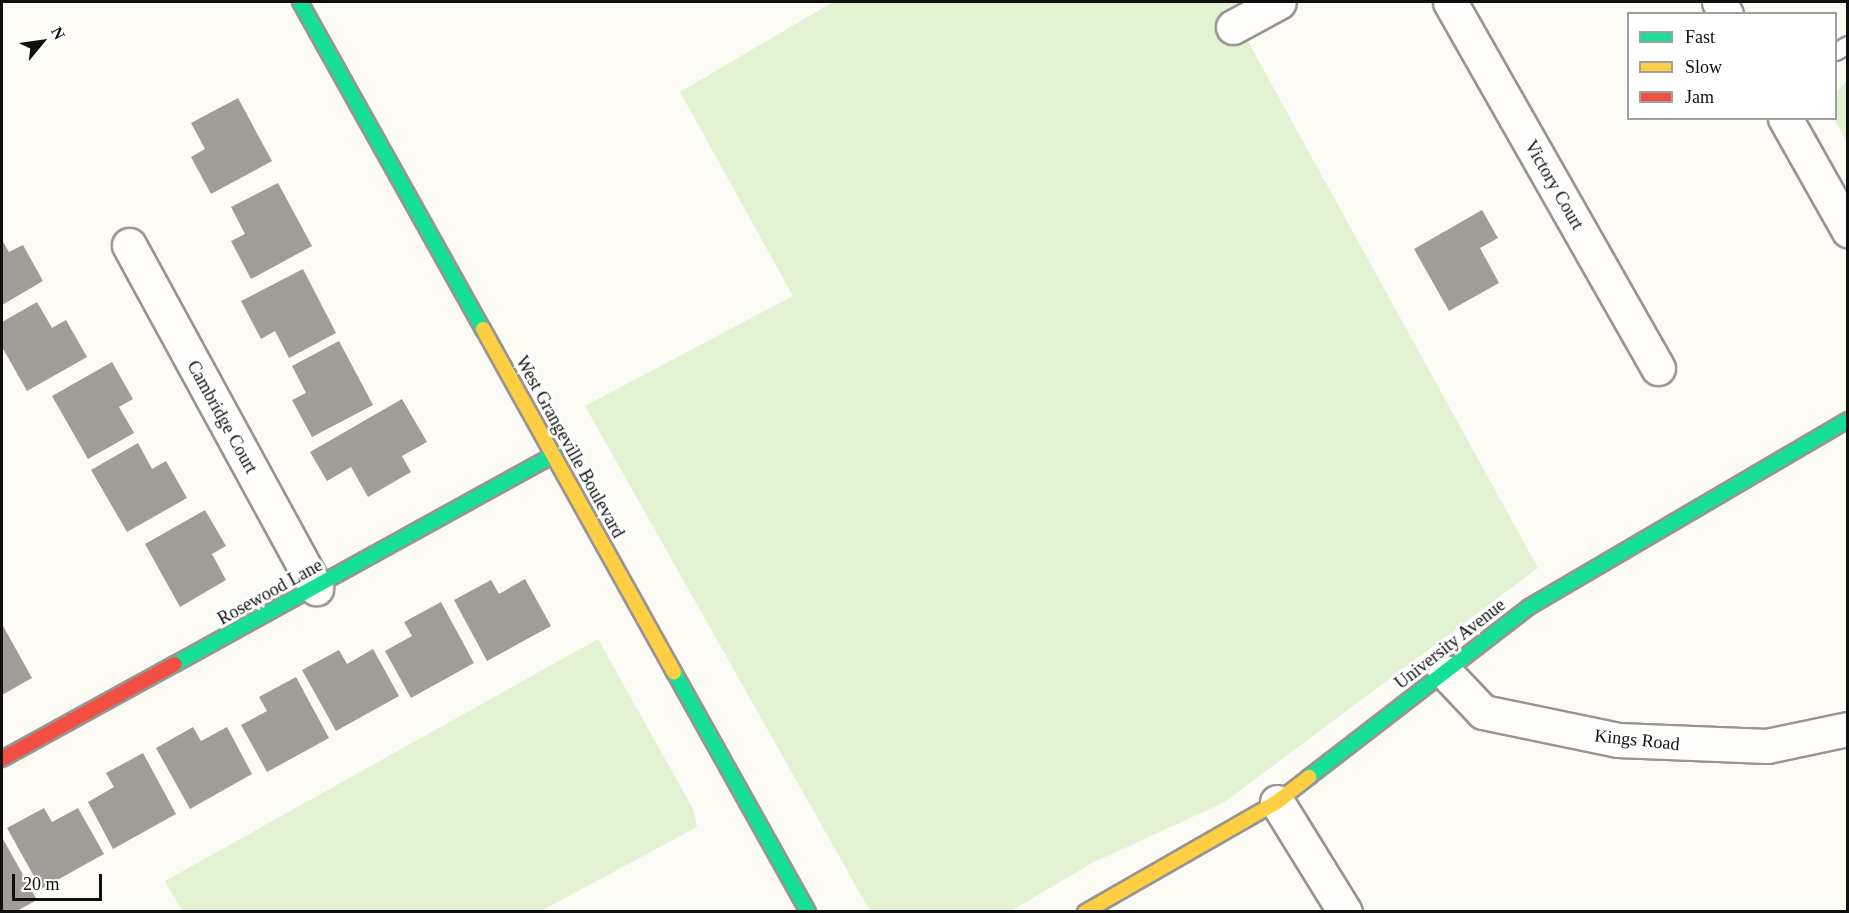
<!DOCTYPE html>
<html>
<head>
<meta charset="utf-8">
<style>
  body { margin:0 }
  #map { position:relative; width:1849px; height:913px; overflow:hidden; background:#fcfaf4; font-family:"Times New Roman",serif }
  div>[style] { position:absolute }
  .green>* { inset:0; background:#e3f2d3 }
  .building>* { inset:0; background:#a09d99 }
  .roads { filter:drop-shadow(2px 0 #969592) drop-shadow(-2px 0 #969592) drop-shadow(0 2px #969592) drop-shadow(0 -2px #969592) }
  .lane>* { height:16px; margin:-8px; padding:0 8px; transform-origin:8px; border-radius:8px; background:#fffefd }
  .street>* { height:33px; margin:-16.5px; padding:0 16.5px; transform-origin:16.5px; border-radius:16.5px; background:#fffefd }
  .fast>* { height:14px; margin:-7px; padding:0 7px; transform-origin:7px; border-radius:7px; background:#16e098 }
  .slow>* { height:14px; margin:-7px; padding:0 7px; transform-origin:7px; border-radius:7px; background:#ffcf43 }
  .jam>* { height:14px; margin:-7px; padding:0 7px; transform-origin:7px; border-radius:7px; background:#f24e42 }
  span { translate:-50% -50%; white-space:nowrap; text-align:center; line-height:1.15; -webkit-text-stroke:6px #fff; paint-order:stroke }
  .street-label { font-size:18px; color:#0f0f0f }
  .frame { position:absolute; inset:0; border:3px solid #0f0f0f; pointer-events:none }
  .legend { position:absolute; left:1627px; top:12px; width:210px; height:108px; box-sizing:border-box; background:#fff; border:2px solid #9f9f9f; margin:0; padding:8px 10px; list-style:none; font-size:18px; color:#0f0f0f }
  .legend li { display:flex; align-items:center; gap:12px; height:30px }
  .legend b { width:30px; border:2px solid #9f9f9f }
  .north { position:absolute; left:12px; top:12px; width:60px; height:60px; -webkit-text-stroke:4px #fff; paint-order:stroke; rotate:61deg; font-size:16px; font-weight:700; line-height:24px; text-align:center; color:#0f0f0f }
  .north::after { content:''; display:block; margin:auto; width:21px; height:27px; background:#0f0f0f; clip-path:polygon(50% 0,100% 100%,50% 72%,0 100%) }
  .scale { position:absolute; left:12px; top:874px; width:90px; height:27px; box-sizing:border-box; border:3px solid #0f0f0f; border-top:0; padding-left:8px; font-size:18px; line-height:21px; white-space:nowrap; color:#0f0f0f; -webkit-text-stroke:4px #fff; paint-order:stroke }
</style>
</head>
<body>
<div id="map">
  <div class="green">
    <div style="clip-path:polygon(833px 2px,1238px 2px,1229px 7px,1538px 568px,1223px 803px,1092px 863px,1011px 911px,870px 911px,585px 406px,793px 296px,680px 92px)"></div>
    <div style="clip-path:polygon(1847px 80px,1847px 143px,1834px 119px,1836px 93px)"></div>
    <div style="clip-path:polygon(598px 639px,693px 809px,697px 827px,541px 911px,182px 911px,165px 881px)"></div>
  </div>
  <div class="building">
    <div style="clip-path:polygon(238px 98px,272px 161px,211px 194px,191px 157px,205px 149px,191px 123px)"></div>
    <div style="clip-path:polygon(278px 183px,312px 246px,251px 279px,231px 241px,245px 234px,231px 207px)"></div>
    <div style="clip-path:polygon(1482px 210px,1498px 238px,1480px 248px,1499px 283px,1449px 311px,1414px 249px)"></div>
    <div style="clip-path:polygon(2px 240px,9px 252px,23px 245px,43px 281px,2px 305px)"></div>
    <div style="clip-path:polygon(303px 269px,336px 333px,289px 358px,275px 331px,261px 339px,241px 301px)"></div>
    <div style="clip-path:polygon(37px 302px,52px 328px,66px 320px,87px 357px,27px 391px,2px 347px,2px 322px)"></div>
    <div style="clip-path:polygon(339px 341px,373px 405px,312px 437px,292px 400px,306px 393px,292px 366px)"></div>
    <div style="clip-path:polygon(112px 362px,133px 399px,119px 407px,134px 433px,88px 459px,52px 396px)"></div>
    <div style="clip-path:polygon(402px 399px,427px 442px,402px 456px,411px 472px,368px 497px,351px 467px,327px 481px,310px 452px)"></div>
    <div style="clip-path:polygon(138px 443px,152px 469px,166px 461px,187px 498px,127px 532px,91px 470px)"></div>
    <div style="clip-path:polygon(205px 510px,226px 546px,212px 554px,226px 580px,180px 607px,145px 544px)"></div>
    <div style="clip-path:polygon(525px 579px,551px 626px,487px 661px,454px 600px,491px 580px,499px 594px)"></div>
    <div style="clip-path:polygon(441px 602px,474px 663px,411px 698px,385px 651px,412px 636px,404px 622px)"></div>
    <div style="clip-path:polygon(2px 624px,32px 678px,2px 695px)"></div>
    <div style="clip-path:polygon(373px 649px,399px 696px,336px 731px,302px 670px,339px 650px,347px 664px)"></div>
    <div style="clip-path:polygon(296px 677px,329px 738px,267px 772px,241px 725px,267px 711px,259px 697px)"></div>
    <div style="clip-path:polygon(193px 727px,201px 741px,227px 727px,252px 774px,190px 809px,156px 748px)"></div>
    <div style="clip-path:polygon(143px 753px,176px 814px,113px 849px,88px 802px,114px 787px,106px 773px)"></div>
    <div style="clip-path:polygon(44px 808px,52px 822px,78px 808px,104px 854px,41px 889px,7px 828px)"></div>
    <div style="clip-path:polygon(3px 839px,37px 900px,15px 912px,2px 912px)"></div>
  </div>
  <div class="roads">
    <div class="lane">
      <div style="left:1836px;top:52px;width:14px;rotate:-30deg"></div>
    </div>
    <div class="street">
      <div style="left:1450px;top:2px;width:421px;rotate:60.4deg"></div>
      <div style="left:1719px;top:2px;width:14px;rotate:60deg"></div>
      <div style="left:1233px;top:27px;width:52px;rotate:-28.5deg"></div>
      <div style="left:1785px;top:118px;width:129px;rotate:60.6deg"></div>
      <div style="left:129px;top:245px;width:391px;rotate:61.4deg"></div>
      <div style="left:1445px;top:672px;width:55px;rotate:46.5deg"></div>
      <div style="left:1483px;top:712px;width:138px;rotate:11.7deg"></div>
      <div style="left:1618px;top:740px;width:149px;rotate:2.3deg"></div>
      <div style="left:1767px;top:746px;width:83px;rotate:-11.9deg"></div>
      <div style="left:1277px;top:802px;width:129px;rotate:58.3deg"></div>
    </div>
    <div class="fast">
      <div style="left:300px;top:2px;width:375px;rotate:60.8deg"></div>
      <div style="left:175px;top:664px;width:433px;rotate:-28.9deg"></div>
      <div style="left:674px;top:672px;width:275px;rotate:60.8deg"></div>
      <div style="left:1309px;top:777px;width:278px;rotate:-37.7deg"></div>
      <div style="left:1529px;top:607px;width:370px;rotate:-30.4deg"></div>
    </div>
    <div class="slow">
      <div style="left:483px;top:329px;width:393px;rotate:60.9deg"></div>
      <div style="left:1085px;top:912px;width:221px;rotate:-29.8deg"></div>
      <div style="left:1277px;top:802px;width:41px;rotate:-38deg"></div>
    </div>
    <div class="jam">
      <div style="left:2px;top:759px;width:197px;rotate:-28.8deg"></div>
    </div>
  </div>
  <div class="street-label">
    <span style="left:1554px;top:185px;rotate:60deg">Victory Court</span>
    <span style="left:222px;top:417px;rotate:61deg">Cambridge Court</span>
    <span style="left:570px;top:447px;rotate:61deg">West Grangeville Boulevard</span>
    <span style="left:270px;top:592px;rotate:-29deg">Rosewood Lane</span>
    <span style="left:1450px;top:644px;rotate:-38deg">University Avenue</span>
    <span style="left:1637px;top:740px;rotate:6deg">Kings Road</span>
  </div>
  <div class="frame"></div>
  <ul class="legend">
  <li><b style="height:8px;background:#16e098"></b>Fast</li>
  <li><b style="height:8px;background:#ffcf43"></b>Slow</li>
  <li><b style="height:8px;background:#f24e42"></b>Jam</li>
  </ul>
  <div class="north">N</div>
  <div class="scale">20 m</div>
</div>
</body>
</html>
